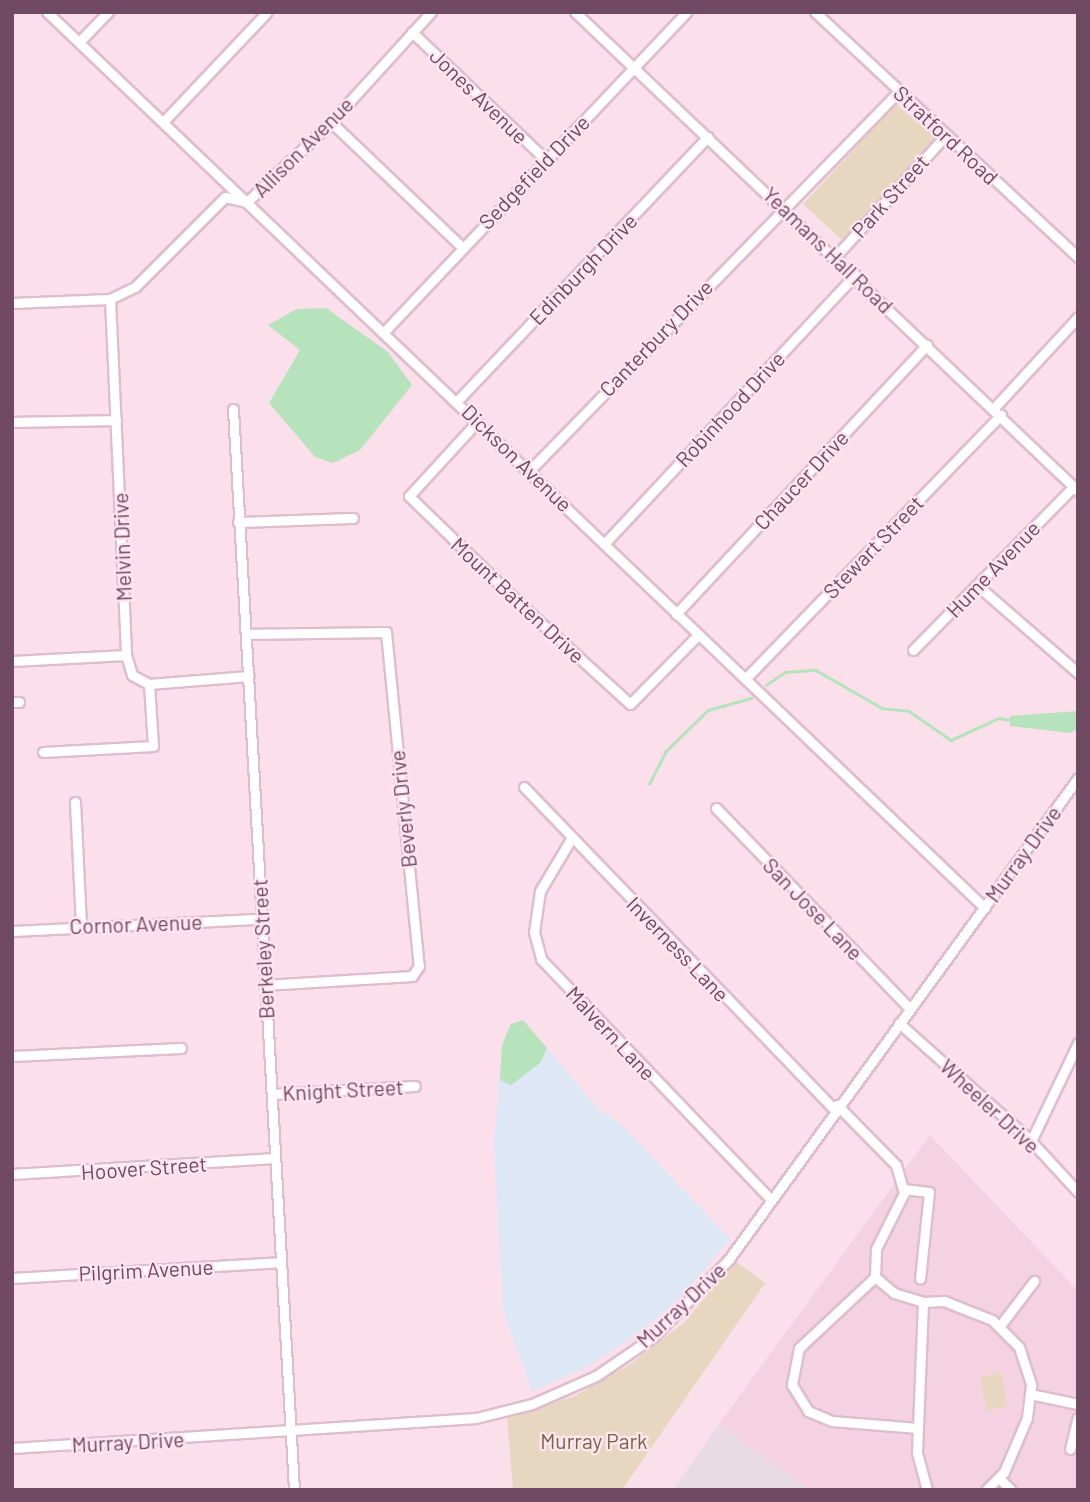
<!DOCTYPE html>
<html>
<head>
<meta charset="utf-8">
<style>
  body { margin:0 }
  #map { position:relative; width:1090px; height:1502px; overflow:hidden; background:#fbe0eb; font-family:Barlow,sans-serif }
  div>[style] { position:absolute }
  .residential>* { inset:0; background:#f4d2e1 }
  .industrial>* { inset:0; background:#e9dbe3 }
  .education>* { inset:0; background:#dde7f6 }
  .green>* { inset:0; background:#e7d6c0 }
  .water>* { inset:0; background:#b6e2bc }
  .stream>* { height:2.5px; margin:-1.25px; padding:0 1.25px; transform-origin:1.25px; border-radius:1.25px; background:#b6e2bc }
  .roads { filter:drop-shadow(2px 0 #debdcf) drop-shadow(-2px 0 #debdcf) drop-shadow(0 2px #debdcf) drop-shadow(0 -2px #debdcf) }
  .minor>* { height:9px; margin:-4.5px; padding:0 4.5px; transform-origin:4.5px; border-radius:4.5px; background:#fff }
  span { translate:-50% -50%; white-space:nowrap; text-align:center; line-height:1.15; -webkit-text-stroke:5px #fee5f0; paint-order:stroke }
  .street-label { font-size:21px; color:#704963 }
  .park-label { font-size:21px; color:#756542 }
  .frame { position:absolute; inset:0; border:14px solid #704963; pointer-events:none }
</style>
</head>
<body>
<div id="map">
  <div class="residential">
    <div style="clip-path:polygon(930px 1135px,1078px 1291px,1078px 1490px,810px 1490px,719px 1424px)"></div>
  </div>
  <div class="industrial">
    <div style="clip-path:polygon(719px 1424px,810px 1490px,673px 1490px)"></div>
  </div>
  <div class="education">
    <div style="clip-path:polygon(523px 1020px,599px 1110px,622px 1125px,730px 1239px,682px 1296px,639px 1333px,585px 1368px,532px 1391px,503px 1311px,494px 1146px,502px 1045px,511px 1024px)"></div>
  </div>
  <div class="green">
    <div style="clip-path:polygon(896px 104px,938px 139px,844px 242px,803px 204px)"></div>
    <div style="clip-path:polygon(735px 1261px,765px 1283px,622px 1490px,513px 1490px,507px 1417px,575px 1396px,629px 1365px,685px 1322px)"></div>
    <div style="clip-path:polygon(1001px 1372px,1007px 1406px,987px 1411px,980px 1377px)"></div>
  </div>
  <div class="water">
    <div style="clip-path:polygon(326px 308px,388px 352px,412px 385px,360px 450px,333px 463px,315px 457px,269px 403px,300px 350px,268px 325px,297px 309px)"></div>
    <div style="clip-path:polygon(1078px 711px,1078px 729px,1070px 733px,1010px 726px,1010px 716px)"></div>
    <div style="clip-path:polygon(523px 1020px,547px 1048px,540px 1063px,511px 1085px,500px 1080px,502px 1045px,511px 1024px)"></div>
  </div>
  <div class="stream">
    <div style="left:766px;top:685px;width:23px;rotate:-34deg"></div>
    <div style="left:785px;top:672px;width:31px;rotate:-4deg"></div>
    <div style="left:816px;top:670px;width:76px;rotate:29.9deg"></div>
    <div style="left:882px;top:708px;width:27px;rotate:6deg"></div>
    <div style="left:909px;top:711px;width:51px;rotate:34.6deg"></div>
    <div style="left:951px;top:740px;width:53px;rotate:-24.6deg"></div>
    <div style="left:999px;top:718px;width:11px;rotate:10deg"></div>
    <div style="left:649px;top:784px;width:36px;rotate:-63deg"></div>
    <div style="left:665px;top:752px;width:60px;rotate:-44.3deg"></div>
    <div style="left:708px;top:710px;width:45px;rotate:-15.6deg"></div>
  </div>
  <div class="roads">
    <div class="minor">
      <div style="left:47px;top:12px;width:1297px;rotate:43.69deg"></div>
      <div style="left:575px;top:12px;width:695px;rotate:43.6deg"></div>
      <div style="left:815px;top:12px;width:359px;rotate:43deg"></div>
      <div style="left:412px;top:32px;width:185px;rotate:43.7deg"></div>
      <div style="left:79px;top:42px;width:42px;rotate:-46deg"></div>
      <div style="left:163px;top:122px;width:151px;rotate:-46.6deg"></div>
      <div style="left:331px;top:122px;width:181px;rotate:43.7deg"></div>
      <div style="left:835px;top:257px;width:165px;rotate:-47.7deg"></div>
      <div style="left:110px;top:299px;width:356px;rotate:87.4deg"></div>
      <div style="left:126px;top:655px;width:21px;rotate:73deg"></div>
      <div style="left:132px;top:675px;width:19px;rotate:28deg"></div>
      <div style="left:149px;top:684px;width:100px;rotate:-4.6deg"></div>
      <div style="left:12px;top:303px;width:98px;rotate:-2.3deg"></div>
      <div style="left:110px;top:299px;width:28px;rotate:-26deg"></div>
      <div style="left:135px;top:287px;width:127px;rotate:-45deg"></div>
      <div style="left:225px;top:197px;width:23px;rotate:13deg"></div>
      <div style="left:247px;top:202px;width:116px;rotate:-43.6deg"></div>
      <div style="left:331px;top:122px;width:149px;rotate:-47.7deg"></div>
      <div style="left:383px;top:333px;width:442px;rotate:-46.6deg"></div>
      <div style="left:458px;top:400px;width:363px;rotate:-46.5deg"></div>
      <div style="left:994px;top:408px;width:124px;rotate:-47.3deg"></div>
      <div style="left:233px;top:409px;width:1083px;rotate:86.77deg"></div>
      <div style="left:12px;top:422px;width:104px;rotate:-1.1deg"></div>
      <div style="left:476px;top:423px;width:99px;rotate:132.5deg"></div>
      <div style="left:409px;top:496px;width:152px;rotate:44.2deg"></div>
      <div style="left:518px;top:602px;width:151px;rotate:42.3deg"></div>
      <div style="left:630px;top:704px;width:97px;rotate:-45.4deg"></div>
      <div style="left:529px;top:471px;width:530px;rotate:-45.76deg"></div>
      <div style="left:238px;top:522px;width:115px;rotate:-2deg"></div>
      <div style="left:605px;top:543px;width:367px;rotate:-47deg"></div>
      <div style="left:978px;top:586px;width:133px;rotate:41deg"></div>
      <div style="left:676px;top:614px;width:368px;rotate:-47deg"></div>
      <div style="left:246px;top:634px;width:140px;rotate:-0.8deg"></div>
      <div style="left:386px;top:632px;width:336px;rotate:84.4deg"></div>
      <div style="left:419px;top:966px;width:12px;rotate:125deg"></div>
      <div style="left:412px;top:976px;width:148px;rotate:176.5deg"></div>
      <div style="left:913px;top:650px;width:228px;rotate:-45.5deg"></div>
      <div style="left:12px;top:661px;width:114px;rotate:-3deg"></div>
      <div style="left:745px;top:679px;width:368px;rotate:-45.9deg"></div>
      <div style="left:12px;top:702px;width:7px"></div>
      <div style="left:43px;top:752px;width:110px;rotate:-3.1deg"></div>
      <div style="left:153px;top:746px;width:62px;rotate:-93.7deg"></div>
      <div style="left:524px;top:787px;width:447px;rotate:46.1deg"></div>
      <div style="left:75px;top:802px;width:124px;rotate:87.2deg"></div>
      <div style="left:716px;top:808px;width:279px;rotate:46deg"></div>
      <div style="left:571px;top:839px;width:61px;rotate:120.8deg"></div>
      <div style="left:540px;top:891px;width:41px;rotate:98.3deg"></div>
      <div style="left:534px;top:932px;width:28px;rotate:75deg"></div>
      <div style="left:541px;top:959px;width:333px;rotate:46.3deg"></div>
      <div style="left:12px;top:931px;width:249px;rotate:-2.8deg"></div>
      <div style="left:899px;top:1023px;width:177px;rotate:41.8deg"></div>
      <div style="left:1031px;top:1141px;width:69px;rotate:47.3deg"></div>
      <div style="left:12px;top:1056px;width:169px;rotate:-2.7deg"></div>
      <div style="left:272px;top:1094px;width:143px;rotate:-3.2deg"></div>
      <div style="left:837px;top:1105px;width:84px;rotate:45.5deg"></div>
      <div style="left:896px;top:1165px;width:29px;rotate:74deg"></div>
      <div style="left:904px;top:1193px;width:63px;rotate:116.6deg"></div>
      <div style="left:876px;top:1249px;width:28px;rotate:92deg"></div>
      <div style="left:875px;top:1277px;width:104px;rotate:136.9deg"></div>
      <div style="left:799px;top:1348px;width:38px;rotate:101deg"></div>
      <div style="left:792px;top:1385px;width:31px;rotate:58deg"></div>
      <div style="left:808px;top:1411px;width:26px;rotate:23deg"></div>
      <div style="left:832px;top:1421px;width:86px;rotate:4.7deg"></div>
      <div style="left:1031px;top:1141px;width:109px;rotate:-64.4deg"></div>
      <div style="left:12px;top:1174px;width:263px;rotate:-3.5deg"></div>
      <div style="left:904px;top:1189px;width:25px;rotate:7deg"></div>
      <div style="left:929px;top:1192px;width:87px;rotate:95.9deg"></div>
      <div style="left:875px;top:1277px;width:25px;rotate:40deg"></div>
      <div style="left:894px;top:1293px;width:30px;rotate:17deg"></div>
      <div style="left:12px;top:1278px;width:267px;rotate:-3.4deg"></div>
      <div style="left:999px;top:1327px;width:58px;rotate:-52.7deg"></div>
      <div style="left:1030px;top:1394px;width:49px;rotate:11.8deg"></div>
      <div style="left:12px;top:1448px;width:465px;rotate:-3.7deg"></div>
      <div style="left:476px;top:1418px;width:58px;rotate:-14deg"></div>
      <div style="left:532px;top:1404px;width:70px;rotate:-23.6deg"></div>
      <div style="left:596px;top:1376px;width:69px;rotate:-34.4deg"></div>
      <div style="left:653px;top:1337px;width:109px;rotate:-45.7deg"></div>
      <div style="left:729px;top:1259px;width:594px;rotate:-54.04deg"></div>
      <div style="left:1070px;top:1449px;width:32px;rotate:-76deg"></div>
      <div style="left:999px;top:1478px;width:17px;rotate:45deg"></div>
      <div style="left:927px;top:1490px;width:39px;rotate:-105deg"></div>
      <div style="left:917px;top:1452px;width:150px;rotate:-87.7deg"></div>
      <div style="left:923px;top:1302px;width:21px;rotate:-3deg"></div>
      <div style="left:944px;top:1301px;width:52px;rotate:21.6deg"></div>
      <div style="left:992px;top:1320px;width:38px;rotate:45deg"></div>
      <div style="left:1019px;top:1347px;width:40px;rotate:72deg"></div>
      <div style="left:1031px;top:1385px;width:33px;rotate:97deg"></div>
      <div style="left:1027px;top:1418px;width:59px;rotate:113.1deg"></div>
      <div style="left:1004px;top:1472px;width:25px;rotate:135deg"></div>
    </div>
  </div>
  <div class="street-label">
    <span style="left:479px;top:96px;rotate:44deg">Jones Avenue</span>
    <span style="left:946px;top:135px;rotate:43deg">Stratford Road</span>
    <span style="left:303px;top:147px;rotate:-45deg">Allison Avenue</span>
    <span style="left:534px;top:172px;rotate:-46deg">Sedgefield Drive</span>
    <span style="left:890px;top:196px;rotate:-48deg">Park Street</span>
    <span style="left:828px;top:250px;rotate:44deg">Yeamans Hall Road</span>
    <span style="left:583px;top:269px;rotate:-46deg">Edinburgh Drive</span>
    <span style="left:656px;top:338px;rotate:-46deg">Canterbury Drive</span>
    <span style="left:730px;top:409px;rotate:-47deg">Robinhood Drive</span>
    <span style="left:517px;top:458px;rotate:44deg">Dickson Avenue</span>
    <span style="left:801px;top:480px;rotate:-47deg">Chaucer Drive</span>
    <span style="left:122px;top:547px;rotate:-92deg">Melvin Drive</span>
    <span style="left:873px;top:547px;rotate:-46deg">Stewart Street</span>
    <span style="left:993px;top:569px;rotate:-46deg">Hume Avenue</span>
    <span style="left:518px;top:600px;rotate:43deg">Mount Batten Drive</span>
    <span style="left:403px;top:809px;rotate:-96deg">Beverly Drive</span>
    <span style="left:1023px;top:854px;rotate:-54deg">Murray Drive</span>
    <span style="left:813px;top:909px;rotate:46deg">San Jose Lane</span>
    <span style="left:136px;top:924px;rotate:-2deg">Cornor Avenue</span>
    <span style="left:263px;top:949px;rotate:-93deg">Berkeley Street</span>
    <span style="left:678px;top:949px;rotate:46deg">Inverness Lane</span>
    <span style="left:611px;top:1033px;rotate:47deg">Malvern Lane</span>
    <span style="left:343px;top:1090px;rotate:-3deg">Knight Street</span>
    <span style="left:990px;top:1106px;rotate:43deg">Wheeler Drive</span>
    <span style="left:144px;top:1168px;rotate:-4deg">Hoover Street</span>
    <span style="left:146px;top:1270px;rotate:-3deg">Pilgrim Avenue</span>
    <span style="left:681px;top:1305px;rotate:-43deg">Murray Drive</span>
    <span style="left:128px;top:1442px;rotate:-3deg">Murray Drive</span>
  </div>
  <div class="park-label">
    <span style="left:594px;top:1441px">Murray Park</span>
  </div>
  <div class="frame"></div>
</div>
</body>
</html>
